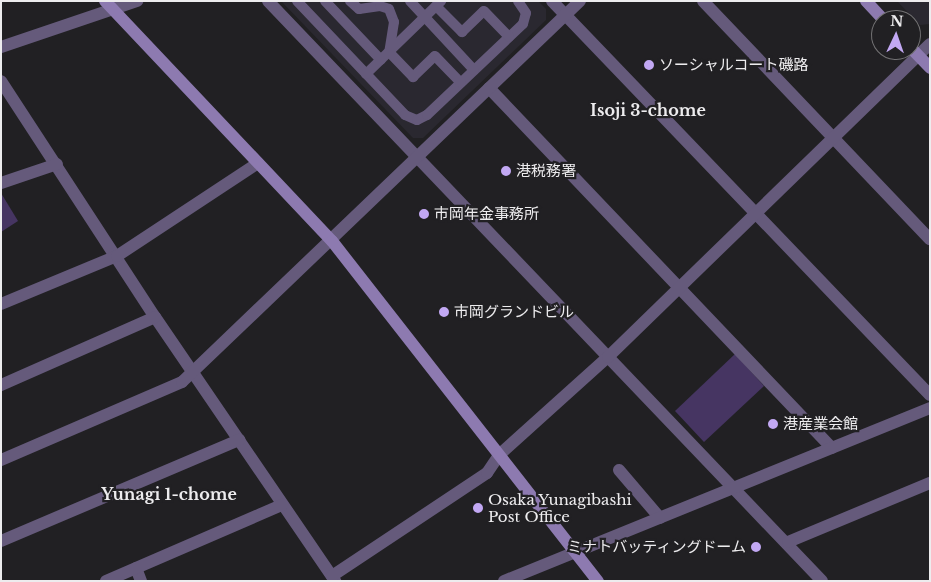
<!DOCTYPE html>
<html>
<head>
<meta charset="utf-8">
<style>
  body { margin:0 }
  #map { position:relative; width:931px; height:582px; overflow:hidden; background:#212023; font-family:"Libre Baskerville","Noto Sans JP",serif }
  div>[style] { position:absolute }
  .built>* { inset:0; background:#2a2830 }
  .green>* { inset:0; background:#463562 }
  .lane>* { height:10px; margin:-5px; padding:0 5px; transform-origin:5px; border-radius:5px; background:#655a7b }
  .street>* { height:12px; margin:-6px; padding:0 6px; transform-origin:6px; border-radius:6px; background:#655a7b }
  .secondary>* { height:12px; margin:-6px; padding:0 6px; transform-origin:6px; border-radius:6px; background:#8d7ab0 }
  .dots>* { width:14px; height:14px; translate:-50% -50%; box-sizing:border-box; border:2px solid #212023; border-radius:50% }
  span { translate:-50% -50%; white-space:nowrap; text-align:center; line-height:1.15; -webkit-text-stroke:4.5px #212023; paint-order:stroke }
  .poi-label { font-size:15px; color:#edecee }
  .left { translate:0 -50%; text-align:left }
  .right { translate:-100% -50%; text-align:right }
  .neighbourhood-label { font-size:16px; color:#edecee; font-weight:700 }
  .frame { position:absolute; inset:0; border:2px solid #edecee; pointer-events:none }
  .north { position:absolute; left:871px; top:10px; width:50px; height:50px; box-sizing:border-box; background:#212023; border:1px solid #737274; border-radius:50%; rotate:3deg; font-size:14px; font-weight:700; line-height:20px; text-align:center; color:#edecee }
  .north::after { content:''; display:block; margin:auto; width:18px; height:22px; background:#c2a8f3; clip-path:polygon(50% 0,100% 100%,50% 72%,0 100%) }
</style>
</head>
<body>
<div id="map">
  <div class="built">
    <div style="clip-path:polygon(281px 1px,538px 1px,546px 9px,546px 20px,423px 138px,413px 138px)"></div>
    <div style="clip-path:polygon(897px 1px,930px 1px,930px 24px,920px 25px)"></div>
  </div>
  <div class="green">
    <div style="clip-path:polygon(1px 193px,18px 221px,1px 232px)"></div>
    <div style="clip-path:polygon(735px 354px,764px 386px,704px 442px,675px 411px)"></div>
  </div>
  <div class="lane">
    <div style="left:297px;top:1px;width:157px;rotate:46.5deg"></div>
    <div style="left:405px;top:115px;width:13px;rotate:23deg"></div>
    <div style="left:417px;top:120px;width:11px;rotate:-27deg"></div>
    <div style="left:427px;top:115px;width:132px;rotate:-43.5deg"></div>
    <div style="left:523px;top:24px;width:11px;rotate:-75deg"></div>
    <div style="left:526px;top:13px;width:14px;rotate:-124deg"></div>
    <div style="left:325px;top:1px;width:81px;rotate:46.5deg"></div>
    <div style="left:350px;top:1px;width:12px;rotate:42deg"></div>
    <div style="left:359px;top:9px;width:21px;rotate:-8deg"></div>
    <div style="left:380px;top:6px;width:9px;rotate:18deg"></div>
    <div style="left:389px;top:9px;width:14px;rotate:69deg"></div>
    <div style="left:394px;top:22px;width:30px;rotate:99deg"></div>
    <div style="left:389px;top:52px;width:35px;rotate:46deg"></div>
    <div style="left:413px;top:77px;width:30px;rotate:-44deg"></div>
    <div style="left:435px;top:56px;width:37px;rotate:46deg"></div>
    <div style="left:410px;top:1px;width:94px;rotate:47.2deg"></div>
    <div style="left:436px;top:6px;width:37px;rotate:45deg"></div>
    <div style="left:462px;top:32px;width:30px;rotate:-44deg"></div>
    <div style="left:484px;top:11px;width:36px;rotate:46deg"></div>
    <div style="left:366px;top:74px;width:105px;rotate:-44.2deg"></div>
  </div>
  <div class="street">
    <div style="left:268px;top:1px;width:802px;rotate:46.31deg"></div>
    <div style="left:552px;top:1px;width:546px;rotate:46.19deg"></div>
    <div style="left:703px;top:1px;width:329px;rotate:46.4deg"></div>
    <div style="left:1px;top:47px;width:144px;rotate:-18.7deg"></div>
    <div style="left:1px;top:81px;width:282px;rotate:56.9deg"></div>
    <div style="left:155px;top:317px;width:320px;rotate:55.7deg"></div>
    <div style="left:489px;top:88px;width:497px;rotate:46.4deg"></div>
    <div style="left:1px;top:183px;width:59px;rotate:-18.7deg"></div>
    <div style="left:1px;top:304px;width:126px;rotate:-22.5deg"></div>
    <div style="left:117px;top:256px;width:169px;rotate:-33.4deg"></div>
    <div style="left:1px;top:385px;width:168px;rotate:-23.8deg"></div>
    <div style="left:1px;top:460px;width:197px;rotate:-23.3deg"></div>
    <div style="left:182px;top:382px;width:551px;rotate:-43.75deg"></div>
    <div style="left:619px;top:470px;width:63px;rotate:49.5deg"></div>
    <div style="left:1px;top:541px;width:259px;rotate:-23deg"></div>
    <div style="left:788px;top:542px;width:154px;rotate:-22.6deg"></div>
    <div style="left:136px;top:568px;width:14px;rotate:69deg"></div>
    <div style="left:332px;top:576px;width:186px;rotate:-33.6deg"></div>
    <div style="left:487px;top:473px;width:22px;rotate:-56deg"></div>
    <div style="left:499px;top:455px;width:147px;rotate:-42deg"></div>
    <div style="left:608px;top:357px;width:449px;rotate:-44.2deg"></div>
    <div style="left:106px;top:581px;width:192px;rotate:-23.4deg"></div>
    <div style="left:504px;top:581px;width:460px;rotate:-22.1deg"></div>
  </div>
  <div class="secondary">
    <div style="left:105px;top:1px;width:330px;rotate:46.6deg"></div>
    <div style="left:332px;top:241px;width:432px;rotate:52deg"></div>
    <div style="left:866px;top:1px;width:26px;rotate:47deg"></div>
    <div style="left:911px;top:48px;width:28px;rotate:46deg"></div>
  </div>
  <div class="dots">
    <div style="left:649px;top:65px;background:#c2a8f3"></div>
    <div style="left:506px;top:171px;background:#c2a8f3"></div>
    <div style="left:424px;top:214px;background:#c2a8f3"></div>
    <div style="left:444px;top:312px;background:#c2a8f3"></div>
    <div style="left:773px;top:424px;background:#c2a8f3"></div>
    <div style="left:478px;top:508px;background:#c2a8f3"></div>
    <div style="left:756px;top:547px;background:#c2a8f3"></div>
  </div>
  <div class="poi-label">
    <span class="left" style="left:659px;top:65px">ソーシャルコート磯路</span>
    <span class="left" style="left:516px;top:171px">港税務署</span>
    <span class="left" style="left:434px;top:214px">市岡年金事務所</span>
    <span class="left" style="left:454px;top:312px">市岡グランドビル</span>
    <span class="left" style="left:783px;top:424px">港産業会館</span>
    <span class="left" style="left:488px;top:508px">Osaka Yunagibashi<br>Post Office</span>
    <span class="right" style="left:746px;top:547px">ミナトバッティングドーム</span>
  </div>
  <div class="neighbourhood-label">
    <span style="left:648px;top:110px">Isoji 3-chome</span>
    <span style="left:169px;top:494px">Yunagi 1-chome</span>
  </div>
  <div class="frame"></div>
  <div class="north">N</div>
</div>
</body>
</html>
